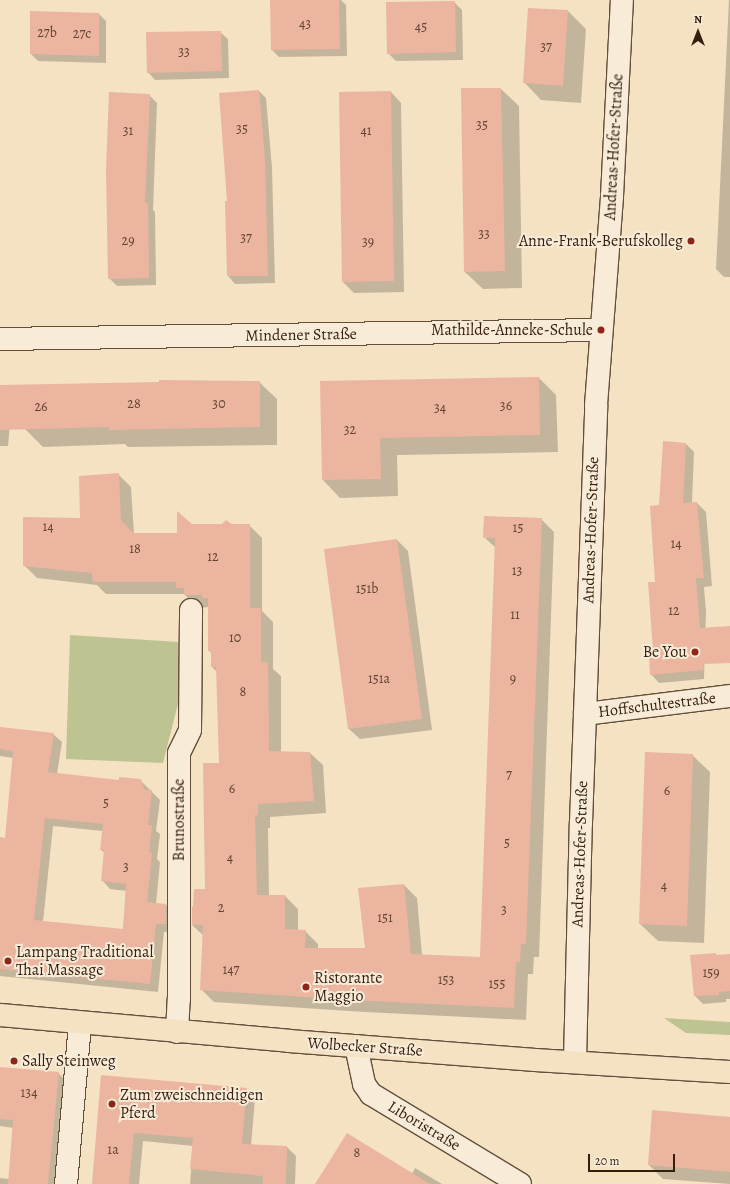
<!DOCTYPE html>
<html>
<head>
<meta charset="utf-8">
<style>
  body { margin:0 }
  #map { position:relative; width:730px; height:1184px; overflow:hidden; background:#f4e2c3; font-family:Alegreya,serif }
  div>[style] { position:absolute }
  .green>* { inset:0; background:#bec392 }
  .shadow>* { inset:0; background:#0003 }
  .building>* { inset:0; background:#ecb5a0 }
  .roads { filter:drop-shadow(1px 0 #654f3b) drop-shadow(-1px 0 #654f3b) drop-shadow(0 1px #654f3b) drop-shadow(0 -1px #654f3b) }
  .minor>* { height:22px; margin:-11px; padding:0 11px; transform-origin:11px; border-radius:11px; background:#f8ecd8 }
  .major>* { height:22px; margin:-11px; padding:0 11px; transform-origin:11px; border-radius:11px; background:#f4e2c3 }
  .dots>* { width:11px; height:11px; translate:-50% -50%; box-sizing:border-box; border:2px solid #f8ecd8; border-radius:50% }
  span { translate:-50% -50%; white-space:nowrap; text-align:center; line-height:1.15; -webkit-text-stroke:4px #f8ecd8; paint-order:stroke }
  .number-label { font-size:14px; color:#634432 }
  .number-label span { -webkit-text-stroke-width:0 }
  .street-label { font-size:16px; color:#351e0e }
  .poi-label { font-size:16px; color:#351e0e }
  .right { translate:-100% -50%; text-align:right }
  .left { translate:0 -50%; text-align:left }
  .north { position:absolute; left:678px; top:12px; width:40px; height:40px; -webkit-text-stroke:3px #f8ecd8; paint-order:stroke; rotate:0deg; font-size:11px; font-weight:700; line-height:16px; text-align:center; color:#351e0e }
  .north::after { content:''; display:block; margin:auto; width:14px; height:18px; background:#351e0e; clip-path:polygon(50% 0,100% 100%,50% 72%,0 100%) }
  .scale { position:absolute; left:588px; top:1154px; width:87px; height:18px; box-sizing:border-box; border:2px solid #351e0e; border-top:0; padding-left:5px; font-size:12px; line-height:14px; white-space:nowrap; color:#351e0e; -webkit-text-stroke:3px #f8ecd8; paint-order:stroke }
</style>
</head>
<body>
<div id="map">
  <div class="green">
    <div style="clip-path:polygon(70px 635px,178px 642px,179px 700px,163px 763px,66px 759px)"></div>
    <div style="clip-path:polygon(664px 1018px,730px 1022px,730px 1035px,686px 1033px)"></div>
  </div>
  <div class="shadow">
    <div style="clip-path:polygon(271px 0,341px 0,346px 5px,347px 56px,279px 57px,272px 50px)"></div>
    <div style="clip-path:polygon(729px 0,730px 0,730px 277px,724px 277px,716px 269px)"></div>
    <div style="clip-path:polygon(454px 2px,462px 10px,463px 60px,396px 61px,388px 53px)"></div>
    <div style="clip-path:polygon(529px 9px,568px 11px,586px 29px,581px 103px,541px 100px,524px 82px)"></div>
    <div style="clip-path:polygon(31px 12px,99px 14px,106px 21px,106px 63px,38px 61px,31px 54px)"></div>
    <div style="clip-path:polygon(220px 32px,228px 39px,229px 78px,155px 80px,148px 72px)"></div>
    <div style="clip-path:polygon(462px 89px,501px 89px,519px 106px,522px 288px,483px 289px,465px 272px)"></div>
    <div style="clip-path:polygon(259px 91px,266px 98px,272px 168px,275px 283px,235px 284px,228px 276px,226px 202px,228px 202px)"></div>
    <div style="clip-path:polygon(391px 92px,401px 103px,404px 292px,354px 293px,343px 282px)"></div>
    <div style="clip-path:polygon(149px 95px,157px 103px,153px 210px,155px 212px,156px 285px,117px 286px,109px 278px)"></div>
    <div style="clip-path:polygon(539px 378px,556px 395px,558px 452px,397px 455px,398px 496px,340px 498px,323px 480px,321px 382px)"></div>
    <div style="clip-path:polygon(259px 382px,277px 399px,277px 445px,128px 447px,125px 444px,43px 447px,25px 429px)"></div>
    <div style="clip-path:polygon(0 389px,12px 402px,8px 446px,0 446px)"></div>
    <div style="clip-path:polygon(686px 444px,694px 452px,692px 503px,697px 503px,706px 512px,712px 586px,704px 587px,706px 612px,704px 679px,659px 683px,651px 674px,654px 652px,660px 506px)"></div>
    <div style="clip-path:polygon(118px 474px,131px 487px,134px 534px,178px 534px,192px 525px,249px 525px,262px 538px,262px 611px,273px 622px,273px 669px,281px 676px,281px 752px,310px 753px,323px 765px,326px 813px,270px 817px,270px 828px,268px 828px,269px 896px,285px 896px,298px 909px,298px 931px,305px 931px,318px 944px,318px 949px,366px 949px,404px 885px,417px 898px,422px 955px,481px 958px,496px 548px,484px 537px,541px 519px,554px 532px,539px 957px,534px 957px,533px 974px,528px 974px,526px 1020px,365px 1012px,214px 1002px,201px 989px,204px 936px,192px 925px,194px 908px,206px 890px,220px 764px,218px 673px,212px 667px,212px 653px,209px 651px,209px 607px,198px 608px,184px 594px,106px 594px,97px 585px,37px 578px,24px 565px,81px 519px)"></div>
    <div style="clip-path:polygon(397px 540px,408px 551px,432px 730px,360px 739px,349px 729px)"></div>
    <div style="clip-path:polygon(evenodd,0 728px,53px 734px,62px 742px,57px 774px,119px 781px,140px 780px,160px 800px,156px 831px,160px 834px,157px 859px,160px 862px,156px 904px,166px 905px,174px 913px,174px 932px,164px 932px,158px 992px,0 976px,0 838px,6px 839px,13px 758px,0 756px,0 728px,53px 826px,103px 831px,101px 850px,105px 853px,102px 880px,110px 889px,127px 891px,123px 931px,43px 922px,53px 826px)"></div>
    <div style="clip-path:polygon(692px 755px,710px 772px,704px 943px,658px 941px,640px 924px)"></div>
    <div style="clip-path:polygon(715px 954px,717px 956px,730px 955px,730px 999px,726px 999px,726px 1002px,703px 1004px,695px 996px,692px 956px)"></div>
    <div style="clip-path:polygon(0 1068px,58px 1073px,67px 1082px,58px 1184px,0 1184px,0 1178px,9px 1179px,14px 1128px,0 1126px)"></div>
    <div style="clip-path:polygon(102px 1076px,246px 1089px,255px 1099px,251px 1146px,287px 1147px,296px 1156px,295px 1184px,190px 1184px,193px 1146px,143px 1141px,139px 1184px,93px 1184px)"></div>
    <div style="clip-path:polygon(730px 1119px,730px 1184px,663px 1179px,649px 1165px)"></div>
    <div style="clip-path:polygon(415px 1168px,442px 1184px,329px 1184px,412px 1174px)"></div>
  </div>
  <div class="building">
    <div style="clip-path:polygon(270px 0,339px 0,340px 49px,271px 50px)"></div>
    <div style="clip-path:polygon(455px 1px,456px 52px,387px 54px,386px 2px)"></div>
    <div style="clip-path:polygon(528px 8px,568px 10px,563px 86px,523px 83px)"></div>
    <div style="clip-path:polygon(30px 11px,99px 13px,99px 56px,30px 54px)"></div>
    <div style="clip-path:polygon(221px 31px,222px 71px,147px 73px,146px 32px)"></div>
    <div style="clip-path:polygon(461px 88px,501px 88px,505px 271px,464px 272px)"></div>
    <div style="clip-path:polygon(259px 90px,265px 159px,268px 276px,227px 276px,225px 201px,227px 201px,219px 93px)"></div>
    <div style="clip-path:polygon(391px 91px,394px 281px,342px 282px,339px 92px)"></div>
    <div style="clip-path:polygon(109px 92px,150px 94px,145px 203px,148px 203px,149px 278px,108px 279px,106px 170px)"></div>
    <div style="clip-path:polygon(539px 377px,540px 435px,380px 438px,381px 479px,322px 480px,320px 381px)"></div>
    <div style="clip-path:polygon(159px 380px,260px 381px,260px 427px,109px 430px,109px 427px,0 430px,0 385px,159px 382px)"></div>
    <div style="clip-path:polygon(663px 441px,686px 443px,683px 503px,697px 502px,704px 578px,696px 578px,700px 628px,730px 626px,730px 663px,703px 664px,704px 670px,650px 675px,649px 655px,653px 651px,648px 582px,655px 582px,650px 506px,659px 505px)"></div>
    <div style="clip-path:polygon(119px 473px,121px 520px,133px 533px,177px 533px,177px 511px,192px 524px,222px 524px,226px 520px,232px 524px,250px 524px,250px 608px,261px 608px,261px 662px,268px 662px,269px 751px,310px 752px,314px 801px,258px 804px,258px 815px,255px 815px,257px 895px,285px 895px,285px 929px,306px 930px,305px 948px,365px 948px,358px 888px,404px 884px,411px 954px,480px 957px,495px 538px,483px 538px,484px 516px,542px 518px,526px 944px,521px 944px,520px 962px,516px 962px,514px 1008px,351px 1000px,200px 990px,203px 925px,192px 925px,192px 906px,193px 907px,194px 889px,205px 889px,203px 763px,219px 763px,216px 667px,211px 667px,211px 651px,208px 651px,208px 598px,202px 598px,202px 595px,184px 595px,184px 588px,176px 588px,176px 582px,93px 582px,92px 573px,23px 566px,23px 517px,80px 518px,79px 476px)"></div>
    <div style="clip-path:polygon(397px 539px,422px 719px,348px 729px,324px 549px)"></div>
    <div style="clip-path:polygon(evenodd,0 727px,54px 733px,48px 772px,119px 780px,119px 777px,141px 779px,145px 790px,152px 790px,148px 825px,152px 825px,149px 852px,152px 853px,147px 902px,166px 904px,166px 924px,156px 924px,150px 984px,0 969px,0 837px,5px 838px,13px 751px,0 749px,0 727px,45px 818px,103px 824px,100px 850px,104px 850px,101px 881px,126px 884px,123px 929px,34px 920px,45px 818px)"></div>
    <div style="clip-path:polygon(645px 752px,693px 754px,687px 926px,639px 924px)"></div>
    <div style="clip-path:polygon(716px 953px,716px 955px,730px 954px,730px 991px,719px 992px,719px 995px,694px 996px,690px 955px)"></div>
    <div style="clip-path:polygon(0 1067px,59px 1072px,48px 1184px,8px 1184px,13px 1120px,0 1119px)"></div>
    <div style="clip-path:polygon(101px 1075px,247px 1088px,242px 1144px,287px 1146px,286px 1184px,263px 1184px,263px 1176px,190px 1169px,193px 1138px,134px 1133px,129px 1184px,92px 1184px)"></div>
    <div style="clip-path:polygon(652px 1110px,730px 1117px,730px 1172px,648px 1165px)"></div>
    <div style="clip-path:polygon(347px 1133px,430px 1184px,315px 1184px)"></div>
  </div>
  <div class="roads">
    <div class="minor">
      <div style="left:0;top:339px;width:601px;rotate:-0.86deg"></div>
      <div style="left:585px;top:714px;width:146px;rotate:-7.1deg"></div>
      <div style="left:177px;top:1032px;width:33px;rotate:-87deg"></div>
      <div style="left:179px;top:999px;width:246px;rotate:-90deg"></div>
      <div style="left:179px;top:753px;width:25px;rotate:-64deg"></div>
      <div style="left:190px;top:730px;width:120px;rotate:-89.5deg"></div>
      <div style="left:356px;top:1046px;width:39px;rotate:78deg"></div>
      <div style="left:364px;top:1084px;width:12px;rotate:55deg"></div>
      <div style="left:371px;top:1094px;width:174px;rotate:31.1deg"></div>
      <div style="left:575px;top:1061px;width:238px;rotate:-88.6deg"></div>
      <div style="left:581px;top:823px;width:418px;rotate:-87.9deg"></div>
      <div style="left:596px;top:405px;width:210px;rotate:-85.6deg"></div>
      <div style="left:612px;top:196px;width:196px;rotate:-87.1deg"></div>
      <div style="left:66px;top:1184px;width:162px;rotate:-85deg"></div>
    </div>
    <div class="major">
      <div style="left:0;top:1015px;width:290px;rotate:5.1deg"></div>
      <div style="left:289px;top:1041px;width:247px;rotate:4.4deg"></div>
      <div style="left:535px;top:1060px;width:195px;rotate:3.5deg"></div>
    </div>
  </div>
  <div class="dots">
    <div style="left:691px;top:241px;background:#8f2418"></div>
    <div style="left:601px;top:330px;background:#8f2418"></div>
    <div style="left:695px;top:652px;background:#8f2418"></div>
    <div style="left:8px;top:961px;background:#8f2418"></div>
    <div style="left:306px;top:987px;background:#8f2418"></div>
    <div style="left:14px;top:1061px;background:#8f2418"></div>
    <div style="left:112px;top:1104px;background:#8f2418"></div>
  </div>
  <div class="number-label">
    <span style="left:305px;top:24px">43</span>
    <span style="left:421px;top:27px">45</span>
    <span style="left:47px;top:33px">27b</span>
    <span style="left:82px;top:34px">27c</span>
    <span style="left:546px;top:47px">37</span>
    <span style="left:184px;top:52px">33</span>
    <span style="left:482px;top:125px">35</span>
    <span style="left:242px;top:129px">35</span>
    <span style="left:128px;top:131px">31</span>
    <span style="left:366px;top:131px">41</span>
    <span style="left:484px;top:234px">33</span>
    <span style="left:246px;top:238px">37</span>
    <span style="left:128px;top:241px">29</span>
    <span style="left:368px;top:242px">39</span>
    <span style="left:134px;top:404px">28</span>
    <span style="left:219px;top:404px">30</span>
    <span style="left:506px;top:406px">36</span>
    <span style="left:41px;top:407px">26</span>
    <span style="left:440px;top:408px">34</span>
    <span style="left:350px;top:430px">32</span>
    <span style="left:48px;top:527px">14</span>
    <span style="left:518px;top:528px">15</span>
    <span style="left:676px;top:544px">14</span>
    <span style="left:135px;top:549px">18</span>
    <span style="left:213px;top:557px">12</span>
    <span style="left:517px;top:571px">13</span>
    <span style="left:367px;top:589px">151b</span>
    <span style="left:674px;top:611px">12</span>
    <span style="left:515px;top:615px">11</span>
    <span style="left:235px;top:638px">10</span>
    <span style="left:379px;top:679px">151a</span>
    <span style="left:513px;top:679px">9</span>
    <span style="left:243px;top:692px">8</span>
    <span style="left:509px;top:775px">7</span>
    <span style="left:232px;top:789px">6</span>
    <span style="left:667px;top:791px">6</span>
    <span style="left:106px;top:803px">5</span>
    <span style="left:507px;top:843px">5</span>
    <span style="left:230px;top:858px">4</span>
    <span style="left:126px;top:867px">3</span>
    <span style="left:664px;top:886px">4</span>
    <span style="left:221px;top:908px">2</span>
    <span style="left:504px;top:910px">3</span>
    <span style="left:385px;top:918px">151</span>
    <span style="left:231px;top:970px">147</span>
    <span style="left:711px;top:973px">159</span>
    <span style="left:446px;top:980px">153</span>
    <span style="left:497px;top:984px">155</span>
    <span style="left:29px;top:1093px">134</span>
    <span style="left:113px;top:1150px">1a</span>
    <span style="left:357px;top:1153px">8</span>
  </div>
  <div class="street-label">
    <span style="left:614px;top:147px;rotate:-87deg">Andreas-Hofer-Straße</span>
    <span style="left:301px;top:335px;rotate:-1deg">Mindener Straße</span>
    <span style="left:591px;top:530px;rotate:-88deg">Andreas-Hofer-Straße</span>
    <span style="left:657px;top:705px;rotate:-7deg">Hoffschultestraße</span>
    <span style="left:179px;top:820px;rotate:-90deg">Brunostraße</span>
    <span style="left:580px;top:854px;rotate:-88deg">Andreas-Hofer-Straße</span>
    <span style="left:365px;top:1047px;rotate:4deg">Wolbecker Straße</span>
    <span style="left:424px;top:1126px;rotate:31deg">Liboristraße</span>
  </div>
  <div class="poi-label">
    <span class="right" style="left:683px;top:241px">Anne-Frank-Berufskolleg</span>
    <span class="right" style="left:593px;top:330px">Mathilde-Anneke-Schule</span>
    <span class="right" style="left:687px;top:652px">Be You</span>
    <span class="left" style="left:16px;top:961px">Lampang Traditional<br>Thai Massage</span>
    <span class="left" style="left:314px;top:987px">Ristorante<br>Maggio</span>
    <span class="left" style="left:22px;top:1061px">Sally Steinweg</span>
    <span class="left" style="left:120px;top:1104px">Zum zweischneidigen<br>Pferd</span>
  </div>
  <div class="north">N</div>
  <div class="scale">20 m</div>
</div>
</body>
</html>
